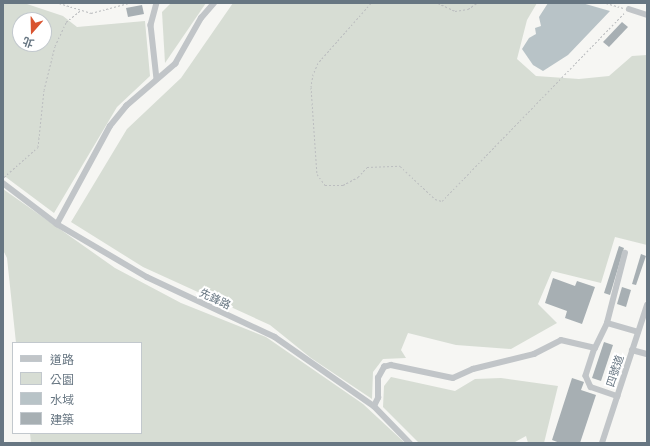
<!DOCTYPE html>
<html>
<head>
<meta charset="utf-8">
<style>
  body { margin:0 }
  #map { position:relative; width:650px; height:446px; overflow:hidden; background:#f6f6f3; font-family:Ubuntu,"Noto Sans TC",sans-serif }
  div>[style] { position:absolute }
  .green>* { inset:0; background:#d7ddd4 }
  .water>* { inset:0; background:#b8c3c7 }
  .building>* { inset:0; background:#a7afb3 }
  .path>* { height:1px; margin-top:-0.5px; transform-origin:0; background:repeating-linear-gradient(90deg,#bbbdbf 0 2px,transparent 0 4px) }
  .minor>* { height:5.5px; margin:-2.75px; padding:0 2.75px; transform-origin:2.75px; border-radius:2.75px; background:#c1c5c8 }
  span { translate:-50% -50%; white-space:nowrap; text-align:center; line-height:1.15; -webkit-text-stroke:4px #fff; paint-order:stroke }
  .street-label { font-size:11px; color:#677682 }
  .frame { position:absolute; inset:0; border:4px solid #677682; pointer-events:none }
  .legend { position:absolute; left:12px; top:342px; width:130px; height:92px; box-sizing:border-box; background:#fff; border:1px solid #c2c8cd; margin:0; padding:5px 7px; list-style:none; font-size:12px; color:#677682 }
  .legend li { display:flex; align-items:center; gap:8px; height:20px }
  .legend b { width:20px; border:1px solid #c2c8cd }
  .north { position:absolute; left:12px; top:12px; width:40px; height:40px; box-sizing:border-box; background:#fff; border:1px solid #c2c8cd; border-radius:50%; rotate:200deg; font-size:11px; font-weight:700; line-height:16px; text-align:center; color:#677682 }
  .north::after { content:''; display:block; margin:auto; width:14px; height:18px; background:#d95430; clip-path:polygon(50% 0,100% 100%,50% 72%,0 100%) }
</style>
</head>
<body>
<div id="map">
  <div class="green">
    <div style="clip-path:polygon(evenodd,3px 3px,24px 3px,63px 16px,77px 27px,145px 21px,150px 76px,117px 107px,54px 213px,3px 175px,3px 3px,20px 20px,44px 20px,44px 44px,20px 44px,20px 20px)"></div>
    <div style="clip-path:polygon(171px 3px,206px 3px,165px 63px,162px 12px)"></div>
    <div style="clip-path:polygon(233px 3px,537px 3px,527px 20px,517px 59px,536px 76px,579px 79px,609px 76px,632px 56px,647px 55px,647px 245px,615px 237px,601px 283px,552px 271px,538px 304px,557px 323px,511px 349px,456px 345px,408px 333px,401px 350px,406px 358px,383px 359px,373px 372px,372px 399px,311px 358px,270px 325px,143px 267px,71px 222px,127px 129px,181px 78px)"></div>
    <div style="clip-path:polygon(3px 189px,115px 268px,181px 303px,266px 337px,363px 404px,405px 443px,31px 443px,30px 433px,141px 433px,141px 343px,16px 343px,7px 258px,3px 250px)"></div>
    <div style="clip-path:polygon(391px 377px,455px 391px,475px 379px,501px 378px,558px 386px,544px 443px,528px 443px,526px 436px,515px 442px,419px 443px,383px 407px,384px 386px)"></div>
  </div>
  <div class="water">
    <div style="clip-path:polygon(548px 3px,582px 3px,610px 11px,568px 55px,543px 71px,533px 65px,522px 49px,529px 38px,536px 34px,535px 28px,541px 26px,539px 17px)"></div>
  </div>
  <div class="building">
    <div style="clip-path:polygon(142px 5px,144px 14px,128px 17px,126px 8px)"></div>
    <div style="clip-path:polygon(622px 22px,628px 27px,609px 47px,603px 42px)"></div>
    <div style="clip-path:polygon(619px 246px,624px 248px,610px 295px,604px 293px)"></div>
    <div style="clip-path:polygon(641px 254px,646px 256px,636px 285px,632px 284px)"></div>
    <div style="clip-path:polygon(553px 278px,575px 286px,577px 281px,595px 287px,582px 324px,565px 318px,567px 311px,545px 303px)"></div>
    <div style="clip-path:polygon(622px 287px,631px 290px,626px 307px,617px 304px)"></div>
    <div style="clip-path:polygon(604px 342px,613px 345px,601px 381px,592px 378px)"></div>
    <div style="clip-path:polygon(572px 378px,584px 382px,581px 390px,596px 395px,580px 443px,560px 443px,552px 440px)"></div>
  </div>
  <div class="path">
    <div style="left:59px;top:3px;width:34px;rotate:17deg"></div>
    <div style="left:91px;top:13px;width:39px;rotate:-15deg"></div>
    <div style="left:371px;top:3px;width:80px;rotate:131.5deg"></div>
    <div style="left:318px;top:63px;width:12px;rotate:114deg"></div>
    <div style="left:313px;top:74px;width:13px;rotate:99deg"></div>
    <div style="left:311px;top:87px;width:87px;rotate:86.1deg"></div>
    <div style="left:317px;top:174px;width:14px;rotate:54deg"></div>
    <div style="left:325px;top:185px;width:18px"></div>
    <div style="left:343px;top:185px;width:17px;rotate:-28deg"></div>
    <div style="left:358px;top:177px;width:13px;rotate:-48deg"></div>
    <div style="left:367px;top:167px;width:33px;rotate:-2deg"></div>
    <div style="left:400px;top:166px;width:48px;rotate:43.3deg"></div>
    <div style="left:435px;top:199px;width:7px;rotate:16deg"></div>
    <div style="left:442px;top:201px;width:262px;rotate:-45.9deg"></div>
    <div style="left:438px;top:3px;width:19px;rotate:25deg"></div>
    <div style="left:455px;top:11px;width:13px;rotate:-9deg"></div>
    <div style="left:468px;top:9px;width:11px;rotate:-34deg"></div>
    <div style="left:606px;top:3px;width:19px;rotate:16deg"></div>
    <div style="left:4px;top:177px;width:45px;rotate:-41.4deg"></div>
    <div style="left:38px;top:147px;width:57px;rotate:-84deg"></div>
    <div style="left:44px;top:90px;width:45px;rotate:-76deg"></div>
    <div style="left:55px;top:46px;width:26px;rotate:-65deg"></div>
    <div style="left:66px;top:22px;width:19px;rotate:-39deg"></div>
  </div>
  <div class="minor">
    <div style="left:157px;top:3px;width:23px;rotate:105deg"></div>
    <div style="left:151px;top:25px;width:54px;rotate:83.7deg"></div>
    <div style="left:629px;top:9px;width:19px;rotate:18deg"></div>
    <div style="left:3px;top:183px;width:68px;rotate:37.2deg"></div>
    <div style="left:57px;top:224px;width:104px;rotate:30.5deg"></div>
    <div style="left:147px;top:277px;width:141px;rotate:25.1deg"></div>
    <div style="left:275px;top:337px;width:121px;rotate:34.9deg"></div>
    <div style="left:374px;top:406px;width:52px;rotate:45.8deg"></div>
    <div style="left:57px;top:224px;width:111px;rotate:-61.6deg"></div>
    <div style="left:110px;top:126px;width:26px;rotate:-51deg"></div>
    <div style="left:126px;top:106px;width:65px;rotate:-40.6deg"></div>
    <div style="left:175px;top:64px;width:53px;rotate:-60.5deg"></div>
    <div style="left:201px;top:18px;width:20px;rotate:-49deg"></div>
    <div style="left:607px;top:323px;width:72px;rotate:-75.6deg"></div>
    <div style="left:595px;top:348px;width:28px;rotate:-64deg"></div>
    <div style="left:607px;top:323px;width:32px;rotate:16deg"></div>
    <div style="left:632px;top:350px;width:16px;rotate:15deg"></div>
    <div style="left:374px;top:406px;width:9px;rotate:-63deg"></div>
    <div style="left:378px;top:398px;width:20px;rotate:-90deg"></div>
    <div style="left:378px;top:378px;width:13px;rotate:-61deg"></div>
    <div style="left:384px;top:367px;width:7px;rotate:-16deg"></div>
    <div style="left:391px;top:365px;width:63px;rotate:11.8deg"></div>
    <div style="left:453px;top:378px;width:22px;rotate:-24deg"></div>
    <div style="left:473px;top:369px;width:63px;rotate:-13.8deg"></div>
    <div style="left:534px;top:354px;width:30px;rotate:-27deg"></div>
    <div style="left:561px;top:340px;width:35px;rotate:13deg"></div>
    <div style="left:595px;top:348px;width:29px;rotate:108deg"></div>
    <div style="left:586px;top:376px;width:12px;rotate:66deg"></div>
    <div style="left:591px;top:387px;width:28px;rotate:19deg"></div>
    <div style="left:602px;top:443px;width:145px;rotate:-71.9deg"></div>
  </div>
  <div class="street-label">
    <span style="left:215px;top:299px;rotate:25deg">先鋒路</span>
    <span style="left:615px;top:371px;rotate:-72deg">四號道</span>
  </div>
  <div class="frame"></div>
  <ul class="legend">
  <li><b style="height:5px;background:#c1c5c8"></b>道路</li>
  <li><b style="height:11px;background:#d7ddd4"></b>公園</li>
  <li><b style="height:11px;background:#b8c3c7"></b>水域</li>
  <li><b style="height:11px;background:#a7afb3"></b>建築</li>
  </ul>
  <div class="north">北</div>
</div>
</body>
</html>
